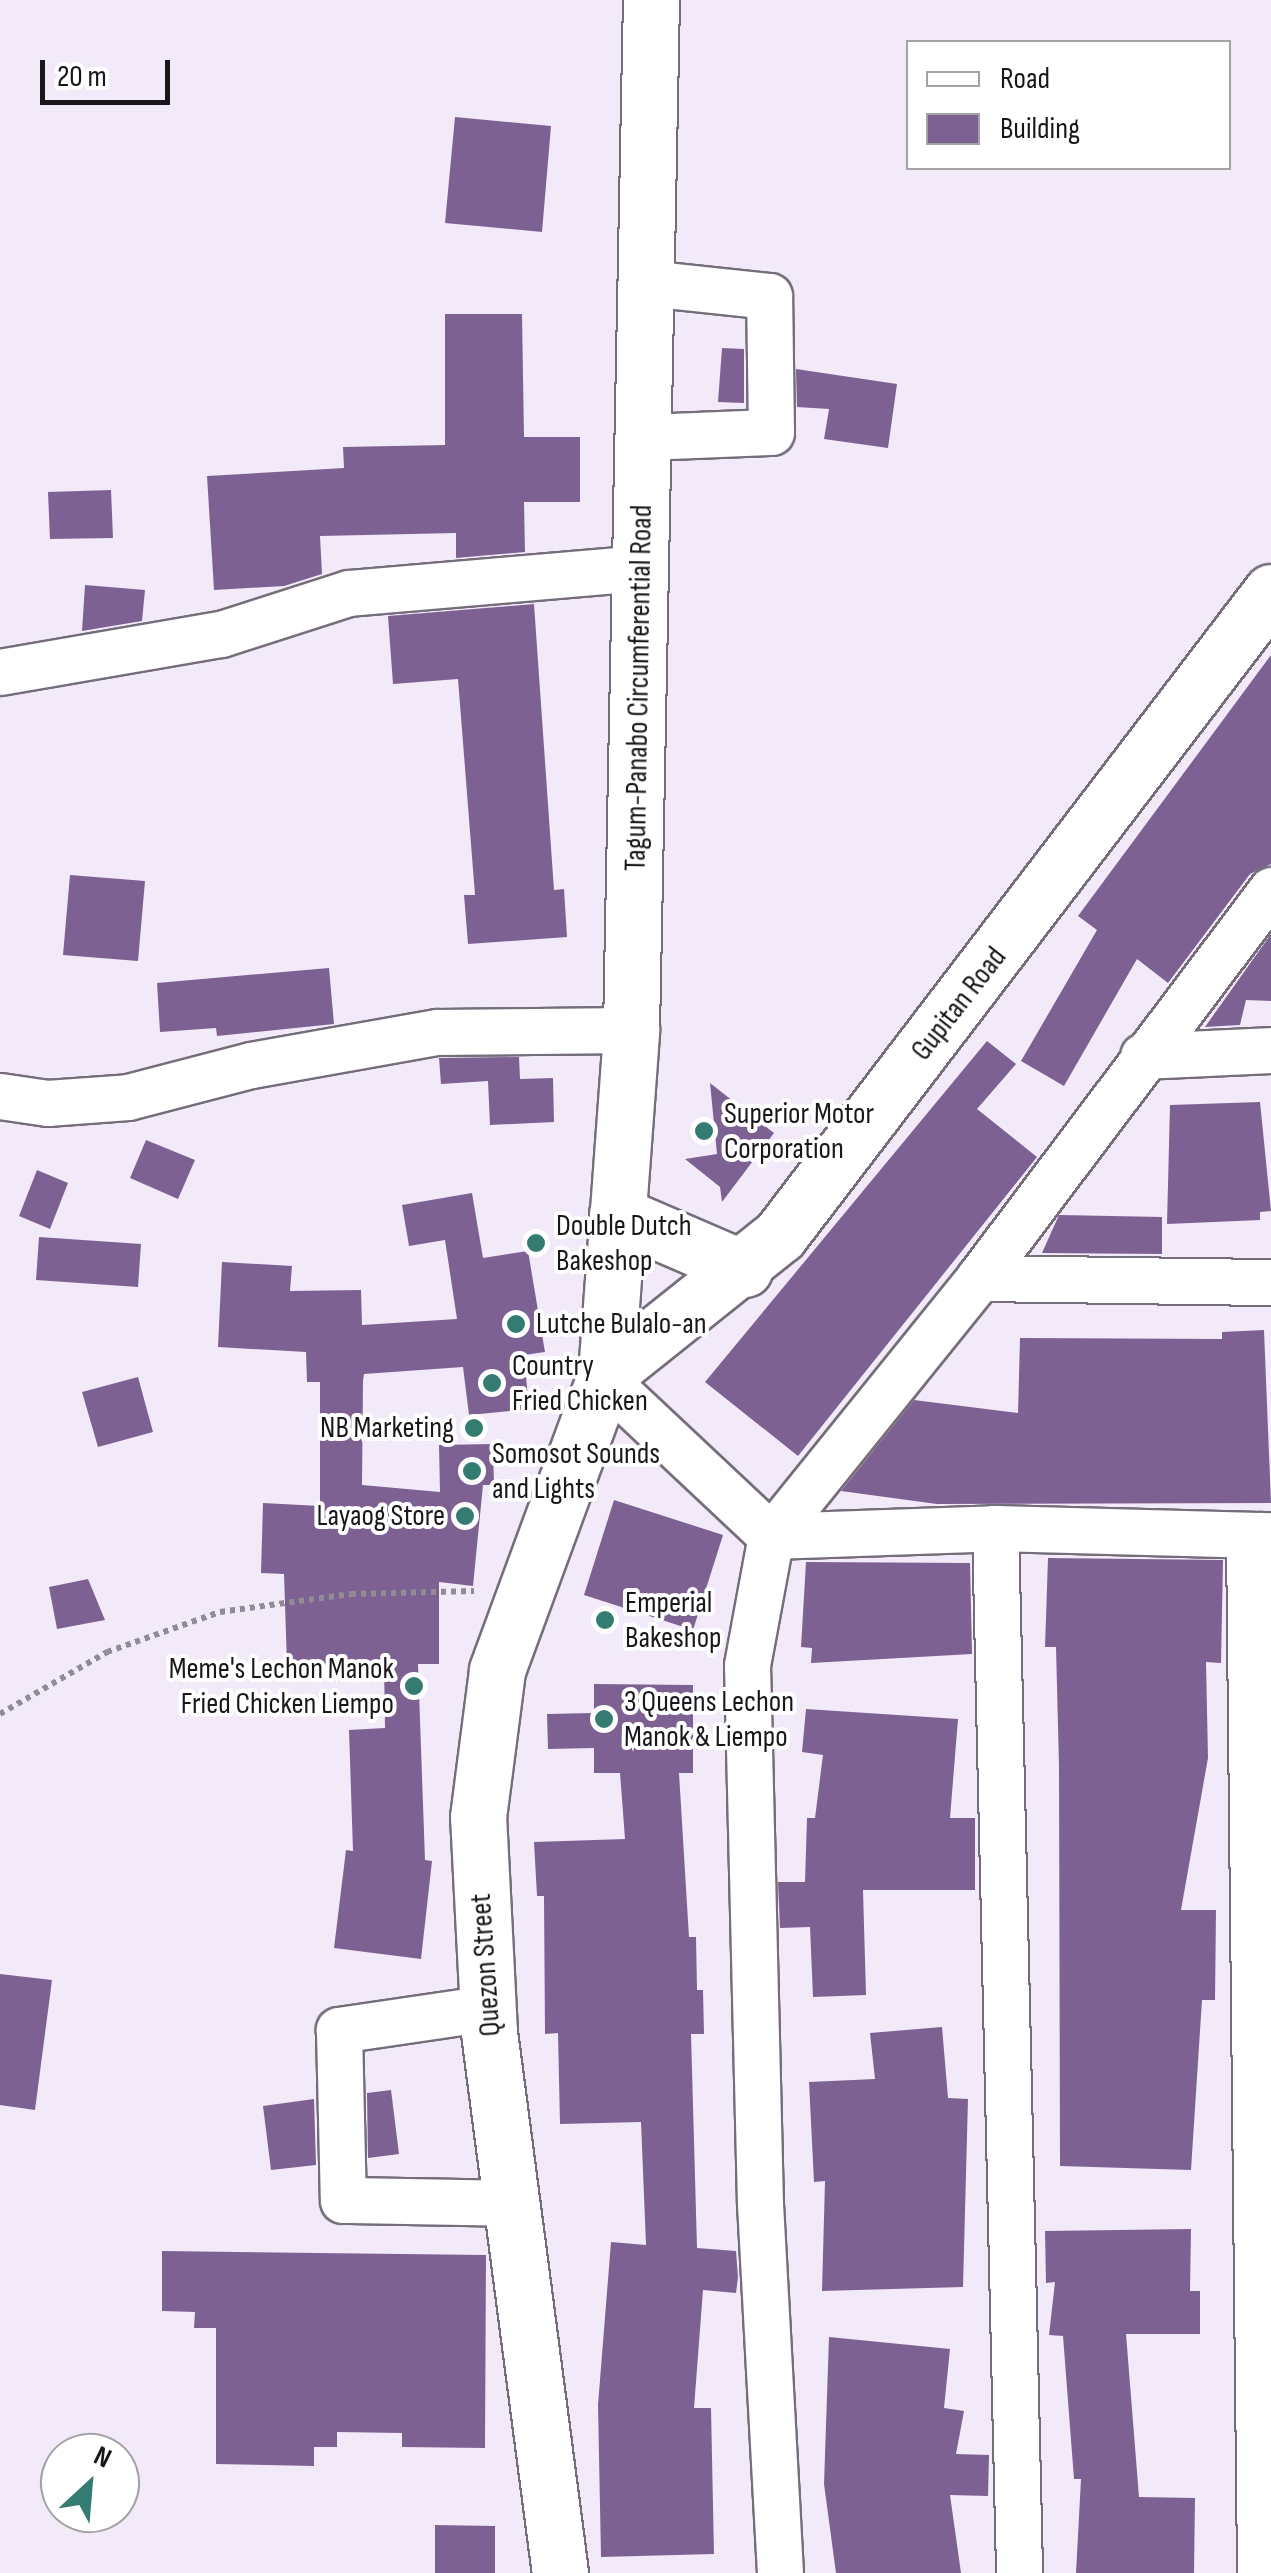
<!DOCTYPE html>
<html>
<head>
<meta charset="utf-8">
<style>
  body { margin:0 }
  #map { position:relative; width:1271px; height:2573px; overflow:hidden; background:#f2eaf8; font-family:"Sofia Sans Condensed",sans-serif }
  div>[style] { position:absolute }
  .building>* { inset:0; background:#7e6193 }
  .path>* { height:6px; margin-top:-3px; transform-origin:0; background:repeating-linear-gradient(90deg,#908b95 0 5px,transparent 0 10px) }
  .roads { filter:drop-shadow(2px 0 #756e7a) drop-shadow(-2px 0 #756e7a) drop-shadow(0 2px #756e7a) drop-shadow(0 -2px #756e7a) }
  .minor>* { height:45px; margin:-22.5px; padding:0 22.5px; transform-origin:22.5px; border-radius:22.5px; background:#fff }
  .major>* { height:55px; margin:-27.5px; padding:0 27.5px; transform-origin:27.5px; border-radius:27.5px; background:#fff }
  .highway>* { height:55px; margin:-27.5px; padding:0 27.5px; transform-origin:27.5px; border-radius:27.5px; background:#fff }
  .dots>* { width:28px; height:28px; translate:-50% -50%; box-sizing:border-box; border:5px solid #fff; border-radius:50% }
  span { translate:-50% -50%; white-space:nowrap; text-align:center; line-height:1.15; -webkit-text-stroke:8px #fff; paint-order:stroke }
  .street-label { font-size:30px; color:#1a171c }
  .poi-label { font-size:30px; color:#1a171c }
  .left { translate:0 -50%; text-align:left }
  .right { translate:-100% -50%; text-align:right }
  .legend { position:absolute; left:906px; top:40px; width:325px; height:130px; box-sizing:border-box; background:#fff; border:2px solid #a3a2a4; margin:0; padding:12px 18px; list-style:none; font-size:30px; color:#1a171c }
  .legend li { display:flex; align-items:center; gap:20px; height:50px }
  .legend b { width:50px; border:2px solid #a3a2a4 }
  .north { position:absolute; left:40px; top:2433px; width:100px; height:100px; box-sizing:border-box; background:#fff; border:2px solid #a3a2a4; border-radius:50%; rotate:26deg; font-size:28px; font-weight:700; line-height:40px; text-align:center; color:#1a171c }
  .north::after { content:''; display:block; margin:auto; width:35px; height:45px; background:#347b71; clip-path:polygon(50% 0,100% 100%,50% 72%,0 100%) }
  .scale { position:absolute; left:40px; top:60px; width:130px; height:45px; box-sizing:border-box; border:5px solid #1a171c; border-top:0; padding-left:12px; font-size:30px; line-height:35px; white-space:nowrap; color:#1a171c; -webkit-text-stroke:8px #fff; paint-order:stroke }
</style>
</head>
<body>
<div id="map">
  <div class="building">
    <div style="clip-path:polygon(455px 117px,551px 126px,542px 232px,445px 223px)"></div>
    <div style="clip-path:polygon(445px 314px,522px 314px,524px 437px,580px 437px,580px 502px,524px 502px,525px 552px,456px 558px,456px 533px,320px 536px,322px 574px,284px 586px,214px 590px,207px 476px,344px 468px,343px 447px,445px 445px)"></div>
    <div style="clip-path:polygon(722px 348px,744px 349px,744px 403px,718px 402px)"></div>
    <div style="clip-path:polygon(796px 369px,897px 384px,888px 448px,824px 439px,829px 409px,797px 407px)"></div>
    <div style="clip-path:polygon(111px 490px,113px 538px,50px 539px,48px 492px)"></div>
    <div style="clip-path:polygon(85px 585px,145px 590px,142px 621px,82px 631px)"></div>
    <div style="clip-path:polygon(534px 604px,554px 890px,564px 889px,567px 937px,468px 944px,464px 895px,475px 895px,458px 679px,393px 684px,388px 616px)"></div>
    <div style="clip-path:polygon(1271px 655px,1271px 864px,1250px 874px,1168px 983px,1137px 959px,1064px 1086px,1021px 1061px,1097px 930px,1078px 916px)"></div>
    <div style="clip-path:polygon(70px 875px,145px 881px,138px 961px,63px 955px)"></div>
    <div style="clip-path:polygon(1271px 934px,1271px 1001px,1246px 1000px,1240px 1025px,1205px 1027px)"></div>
    <div style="clip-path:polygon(329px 968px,334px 1024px,217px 1036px,216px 1028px,160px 1032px,157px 983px)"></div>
    <div style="clip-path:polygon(987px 1041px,1016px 1064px,977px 1109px,1037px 1157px,798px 1456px,705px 1382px)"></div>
    <div style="clip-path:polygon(519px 1057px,520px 1079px,553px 1078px,554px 1122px,490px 1125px,488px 1081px,441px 1084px,439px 1058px)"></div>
    <div style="clip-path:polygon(710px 1083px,774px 1133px,722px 1202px,720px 1187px,685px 1159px,717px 1154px)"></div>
    <div style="clip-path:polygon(1260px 1102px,1271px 1211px,1260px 1212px,1260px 1220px,1167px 1224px,1170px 1105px)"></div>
    <div style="clip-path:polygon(146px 1140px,195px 1160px,178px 1199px,130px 1178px)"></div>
    <div style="clip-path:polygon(37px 1170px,68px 1183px,50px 1229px,19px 1216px)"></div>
    <div style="clip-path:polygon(472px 1193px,483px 1258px,528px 1251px,545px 1352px,524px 1355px,529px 1409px,469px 1415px,463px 1367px,364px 1374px,363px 1381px,362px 1485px,440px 1492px,439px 1445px,493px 1444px,494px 1485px,483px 1485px,473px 1586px,439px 1582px,439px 1664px,418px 1664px,425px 1860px,432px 1861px,421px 1959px,334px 1948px,346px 1850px,353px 1851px,349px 1730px,385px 1728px,384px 1663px,287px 1665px,284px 1574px,261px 1573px,263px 1503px,320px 1506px,320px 1382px,307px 1382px,306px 1352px,218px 1347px,222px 1262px,292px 1266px,290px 1291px,361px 1290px,362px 1325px,457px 1319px,445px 1240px,409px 1246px,402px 1205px)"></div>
    <div style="clip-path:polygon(1059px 1215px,1162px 1217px,1162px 1254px,1042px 1253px)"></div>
    <div style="clip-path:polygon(39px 1237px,141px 1244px,138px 1287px,36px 1280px)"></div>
    <div style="clip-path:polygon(1264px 1330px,1271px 1503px,937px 1504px,841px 1491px,914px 1400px,1018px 1413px,1020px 1338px,1222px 1339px,1222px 1332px)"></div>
    <div style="clip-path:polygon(138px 1377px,153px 1432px,98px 1447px,82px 1392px)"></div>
    <div style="clip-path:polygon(614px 1500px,723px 1535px,693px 1630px,584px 1595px)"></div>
    <div style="clip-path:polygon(1048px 1558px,1223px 1560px,1221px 1663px,1206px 1662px,1208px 1758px,1181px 1910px,1216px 1910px,1215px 2000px,1202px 2000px,1191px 2170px,1060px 2166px,1059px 1766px,1056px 1647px,1045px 1647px)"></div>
    <div style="clip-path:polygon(806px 1562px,970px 1563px,972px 1654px,811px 1663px,812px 1648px,801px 1647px)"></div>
    <div style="clip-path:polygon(88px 1579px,105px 1620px,57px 1629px,49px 1587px)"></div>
    <div style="clip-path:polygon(594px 1684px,693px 1685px,693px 1773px,679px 1773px,689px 1937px,696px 1937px,697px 1990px,703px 1990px,704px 2034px,691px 2034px,697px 2248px,736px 2251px,738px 2277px,736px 2293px,703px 2290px,694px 2408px,711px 2408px,714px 2554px,601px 2557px,598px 2405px,611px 2242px,646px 2245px,641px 2122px,560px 2124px,558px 2033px,545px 2034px,544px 1896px,537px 1896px,534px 1842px,625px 1839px,620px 1773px,594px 1773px,594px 1748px,548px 1749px,547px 1714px,594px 1713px)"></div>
    <div style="clip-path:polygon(806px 1709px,958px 1719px,950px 1818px,975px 1818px,975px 1890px,863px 1890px,866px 1995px,813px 1997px,810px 1927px,780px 1928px,778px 1882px,805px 1882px,807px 1818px,815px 1818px,823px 1755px,802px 1752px)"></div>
    <div style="clip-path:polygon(0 1974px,52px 1980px,35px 2110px,0 2105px)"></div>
    <div style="clip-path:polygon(942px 2027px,948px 2098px,968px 2099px,963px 2287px,822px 2291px,825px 2181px,814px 2182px,809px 2082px,875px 2079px,870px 2033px)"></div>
    <div style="clip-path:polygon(391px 2090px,399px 2154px,368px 2158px,367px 2093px)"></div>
    <div style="clip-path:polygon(314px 2099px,316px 2165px,271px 2170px,263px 2106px)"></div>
    <div style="clip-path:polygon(1191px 2229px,1190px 2291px,1200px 2291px,1200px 2334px,1126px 2334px,1139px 2497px,1195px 2498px,1194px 2573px,1076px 2573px,1081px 2479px,1074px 2479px,1063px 2336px,1049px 2335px,1055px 2282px,1046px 2283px,1045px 2231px)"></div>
    <div style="clip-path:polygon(162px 2251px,486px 2255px,485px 2448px,402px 2447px,402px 2433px,337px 2432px,337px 2447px,314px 2447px,314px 2466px,216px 2464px,216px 2328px,194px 2328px,195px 2312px,162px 2311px)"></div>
    <div style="clip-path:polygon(829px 2337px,950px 2349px,944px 2408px,964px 2411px,956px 2454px,989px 2455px,988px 2496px,950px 2495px,961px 2573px,836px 2573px,824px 2484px)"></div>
    <div style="clip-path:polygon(435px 2525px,495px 2526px,495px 2573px,435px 2573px)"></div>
  </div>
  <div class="path">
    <div style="left:0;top:1714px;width:124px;rotate:-30.1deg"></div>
    <div style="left:107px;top:1652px;width:120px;rotate:-19.5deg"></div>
    <div style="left:220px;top:1612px;width:132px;rotate:-7.8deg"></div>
    <div style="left:351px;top:1594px;width:123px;rotate:-1.4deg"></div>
  </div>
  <div class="roads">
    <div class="minor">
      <div style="left:644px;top:437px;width:127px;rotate:-2.3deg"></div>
      <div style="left:771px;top:432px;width:136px;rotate:-90.8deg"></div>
      <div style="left:769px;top:296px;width:123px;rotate:-173.9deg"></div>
      <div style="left:0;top:672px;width:224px;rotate:-9.8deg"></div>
      <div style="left:221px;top:634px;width:134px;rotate:-17.8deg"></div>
      <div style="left:349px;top:593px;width:295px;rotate:-4.9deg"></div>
      <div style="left:1143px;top:1056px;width:128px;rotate:-2.7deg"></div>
      <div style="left:0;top:1096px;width:48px;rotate:8.5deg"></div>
      <div style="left:47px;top:1103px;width:81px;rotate:-4.2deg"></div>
      <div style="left:128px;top:1097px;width:127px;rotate:-14.6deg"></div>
      <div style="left:251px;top:1065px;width:189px;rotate:-10.1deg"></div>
      <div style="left:437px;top:1032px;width:194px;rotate:-0.6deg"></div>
      <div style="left:979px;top:1278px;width:292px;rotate:0.8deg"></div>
      <div style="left:605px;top:1380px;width:228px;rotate:43.2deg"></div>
      <div style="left:771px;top:1536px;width:224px;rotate:-2deg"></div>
      <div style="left:995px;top:1528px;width:276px;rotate:1.5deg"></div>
      <div style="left:995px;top:1528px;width:1045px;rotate:88.68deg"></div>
      <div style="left:1249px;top:1536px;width:1037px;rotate:89.39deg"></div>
      <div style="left:488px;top:2008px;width:151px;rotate:171.6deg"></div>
      <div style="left:339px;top:2030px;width:170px;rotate:88.7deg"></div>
      <div style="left:343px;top:2200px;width:168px;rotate:1deg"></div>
      <div style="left:780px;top:2573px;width:370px;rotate:-93.1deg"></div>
      <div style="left:760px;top:2204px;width:539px;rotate:-91.38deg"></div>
      <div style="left:747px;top:1665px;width:131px;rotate:-79.5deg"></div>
      <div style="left:771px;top:1536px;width:331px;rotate:-51.1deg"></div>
      <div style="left:979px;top:1278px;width:486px;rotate:-53deg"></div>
    </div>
    <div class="major">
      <div style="left:617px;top:1214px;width:139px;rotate:23.3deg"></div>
      <div style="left:606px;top:1374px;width:223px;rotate:-38.6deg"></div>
      <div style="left:780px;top:1235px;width:809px;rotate:-52.63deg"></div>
    </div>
    <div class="highway">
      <div style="left:560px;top:2573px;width:546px;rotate:-97.48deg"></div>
      <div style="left:489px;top:2032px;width:215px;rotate:-92.9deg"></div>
      <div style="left:478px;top:1817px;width:148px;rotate:-82.6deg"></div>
      <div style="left:497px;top:1670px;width:315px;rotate:-69.8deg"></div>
      <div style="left:606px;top:1374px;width:345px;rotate:-85.8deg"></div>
      <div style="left:631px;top:1030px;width:1030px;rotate:-88.89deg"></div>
    </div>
  </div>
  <div class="dots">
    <div style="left:704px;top:1131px;background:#347b71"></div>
    <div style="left:536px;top:1243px;background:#347b71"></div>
    <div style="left:516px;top:1324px;background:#347b71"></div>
    <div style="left:492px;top:1383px;background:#347b71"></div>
    <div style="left:474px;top:1428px;background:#347b71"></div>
    <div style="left:472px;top:1471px;background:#347b71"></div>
    <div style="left:465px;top:1516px;background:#347b71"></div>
    <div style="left:605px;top:1620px;background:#347b71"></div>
    <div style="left:414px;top:1686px;background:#347b71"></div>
    <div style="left:604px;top:1719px;background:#347b71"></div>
  </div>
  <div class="street-label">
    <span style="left:639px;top:688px;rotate:-89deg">Tagum-Panabo Circumferential Road</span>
    <span style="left:959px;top:1004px;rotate:-52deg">Gupitan Road</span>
    <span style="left:486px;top:1965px;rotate:-94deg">Quezon Street</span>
  </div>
  <div class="poi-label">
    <span class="left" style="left:724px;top:1131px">Superior Motor<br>Corporation</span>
    <span class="left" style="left:556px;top:1243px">Double Dutch<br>Bakeshop</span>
    <span class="left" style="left:536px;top:1324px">Lutche Bulalo-an</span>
    <span class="left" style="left:512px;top:1383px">Country<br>Fried Chicken</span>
    <span class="right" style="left:454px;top:1428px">NB Marketing</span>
    <span class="left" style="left:492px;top:1471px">Somosot Sounds<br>and Lights</span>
    <span class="right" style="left:445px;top:1516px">Layaog Store</span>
    <span class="left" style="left:625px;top:1620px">Emperial<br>Bakeshop</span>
    <span class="right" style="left:394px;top:1686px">Meme's Lechon Manok<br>Fried Chicken Liempo</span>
    <span class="left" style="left:624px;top:1719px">3 Queens Lechon<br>Manok &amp; Liempo</span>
  </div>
  <ul class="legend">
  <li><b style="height:12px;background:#fff"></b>Road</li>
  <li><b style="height:28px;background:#7e6193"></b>Building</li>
  </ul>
  <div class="north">N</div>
  <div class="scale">20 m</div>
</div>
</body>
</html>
